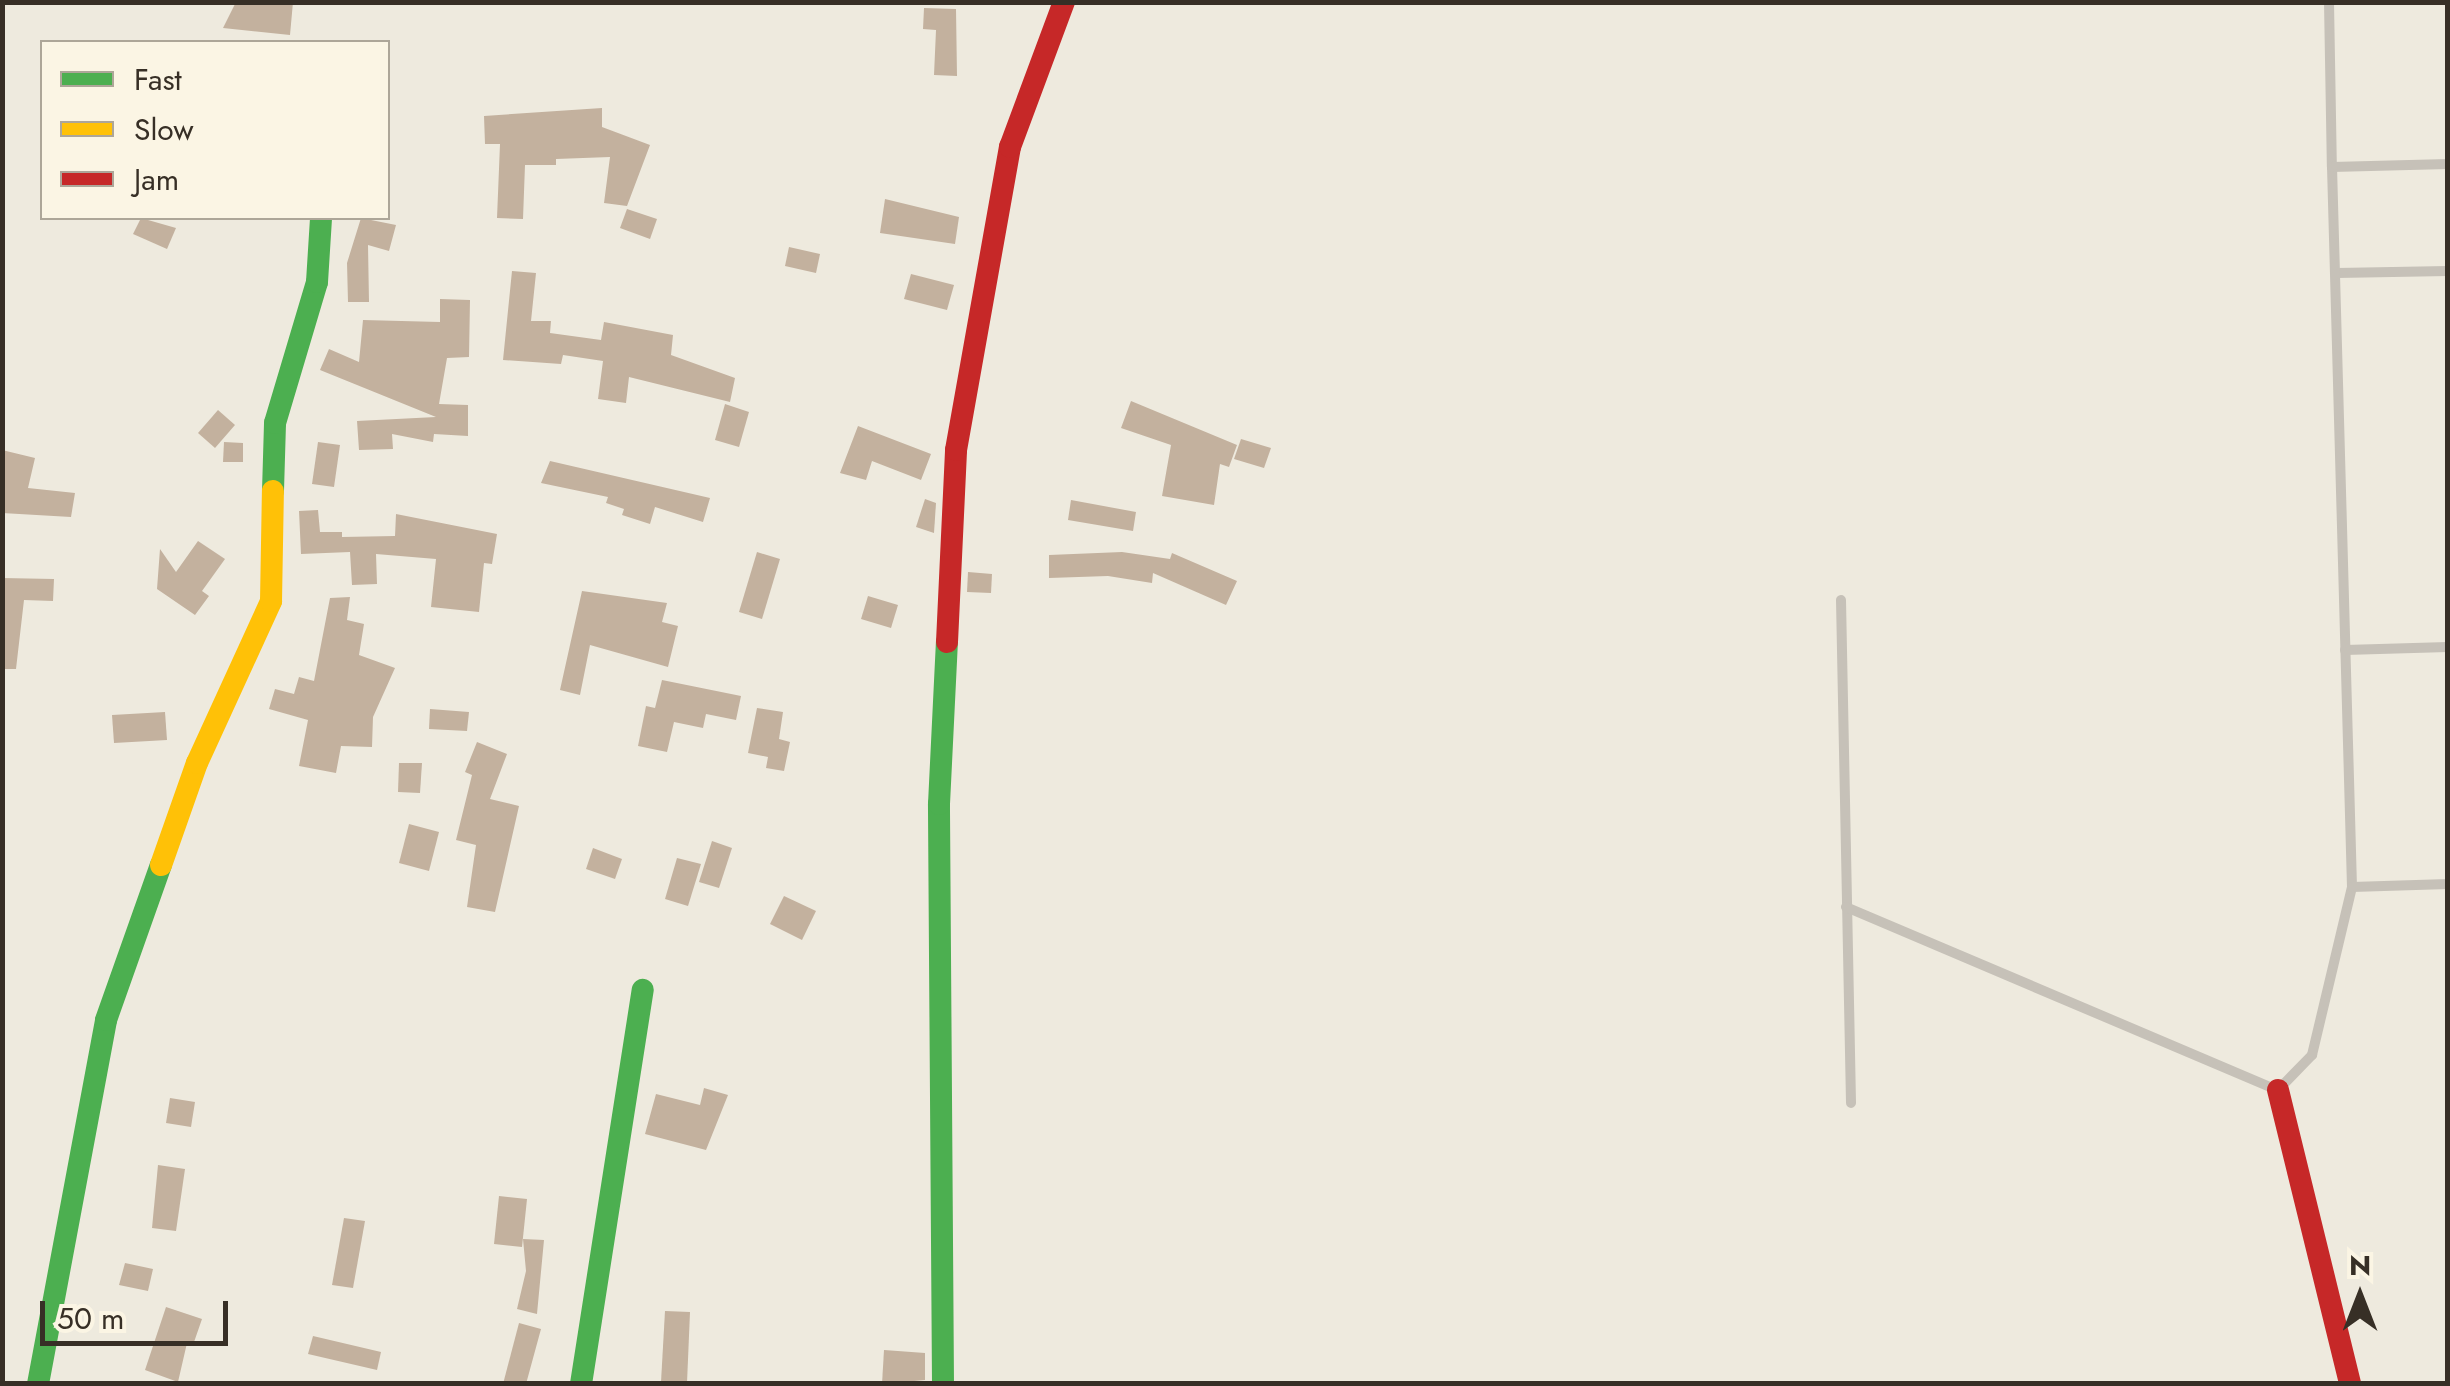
<!DOCTYPE html>
<html>
<head>
<meta charset="utf-8">
<style>
  body { margin:0 }
  #map { position:relative; width:2450px; height:1386px; overflow:hidden; background:#eeeade; font-family:Jost,sans-serif }
  div>[style] { position:absolute }
  .building>* { inset:0; background:#c3b19e }
  .lane>* { height:10px; margin:-5px; padding:0 5px; transform-origin:5px; border-radius:5px; background:#c6c1b8 }
  .fast>* { height:22px; margin:-11px; padding:0 11px; transform-origin:11px; border-radius:11px; background:#4caf50 }
  .slow>* { height:22px; margin:-11px; padding:0 11px; transform-origin:11px; border-radius:11px; background:#ffc107 }
  .jam>* { height:22px; margin:-11px; padding:0 11px; transform-origin:11px; border-radius:11px; background:#c62828 }
  span { translate:-50% -50%; white-space:nowrap; text-align:center; line-height:1.15; -webkit-text-stroke:8px #fbf5e4; paint-order:stroke }
  .frame { position:absolute; inset:0; border:5px solid #372f26; pointer-events:none }
  .legend { position:absolute; left:40px; top:40px; width:350px; height:180px; box-sizing:border-box; background:#fbf5e4; border:2px solid #ada698; margin:0; padding:12px 18px; list-style:none; font-size:30px; color:#372f26 }
  .legend li { display:flex; align-items:center; gap:20px; height:50px }
  .legend b { width:50px; border:2px solid #ada698 }
  .north { position:absolute; left:2310px; top:1246px; width:100px; height:100px; -webkit-text-stroke:8px #fbf5e4; paint-order:stroke; rotate:0deg; font-size:28px; font-weight:700; line-height:40px; text-align:center; color:#372f26 }
  .north::after { content:''; display:block; margin:auto; width:35px; height:45px; background:#372f26; clip-path:polygon(50% 0,100% 100%,50% 72%,0 100%) }
  .scale { position:absolute; left:40px; top:1301px; width:188px; height:45px; box-sizing:border-box; border:5px solid #372f26; border-top:0; padding-left:12px; font-size:30px; line-height:35px; white-space:nowrap; color:#372f26; -webkit-text-stroke:8px #fbf5e4; paint-order:stroke }
</style>
</head>
<body>
<div id="map">
  <div class="building">
    <div style="clip-path:polygon(236px 2px,293px 2px,290px 35px,223px 28px)"></div>
    <div style="clip-path:polygon(924px 8px,956px 9px,957px 76px,934px 75px,936px 30px,923px 29px)"></div>
    <div style="clip-path:polygon(602px 108px,602px 127px,650px 145px,627px 206px,604px 203px,610px 157px,556px 159px,556px 165px,525px 165px,523px 219px,497px 218px,500px 144px,485px 144px,484px 116px)"></div>
    <div style="clip-path:polygon(885px 199px,959px 217px,955px 244px,880px 233px)"></div>
    <div style="clip-path:polygon(627px 209px,657px 219px,650px 239px,620px 228px)"></div>
    <div style="clip-path:polygon(141px 218px,176px 228px,167px 249px,133px 234px)"></div>
    <div style="clip-path:polygon(361px 218px,396px 225px,389px 251px,368px 245px,369px 302px,348px 302px,347px 263px)"></div>
    <div style="clip-path:polygon(789px 247px,820px 254px,816px 273px,785px 266px)"></div>
    <div style="clip-path:polygon(512px 271px,536px 273px,531px 321px,551px 321px,550px 333px,601px 340px,604px 322px,673px 335px,671px 355px,735px 378px,730px 402px,629px 377px,626px 403px,598px 399px,603px 361px,563px 355px,561px 364px,503px 360px)"></div>
    <div style="clip-path:polygon(911px 274px,954px 285px,947px 310px,904px 299px)"></div>
    <div style="clip-path:polygon(440px 299px,470px 300px,469px 357px,447px 358px,439px 404px,468px 405px,468px 436px,434px 434px,433px 442px,392px 434px,393px 449px,359px 450px,357px 421px,436px 417px,320px 370px,329px 349px,359px 362px,363px 320px,440px 322px)"></div>
    <div style="clip-path:polygon(1131px 401px,1237px 445px,1229px 467px,1220px 464px,1214px 505px,1162px 496px,1171px 445px,1121px 428px)"></div>
    <div style="clip-path:polygon(725px 404px,749px 412px,739px 447px,715px 440px)"></div>
    <div style="clip-path:polygon(218px 410px,235px 425px,215px 448px,198px 433px)"></div>
    <div style="clip-path:polygon(858px 426px,931px 454px,921px 480px,872px 461px,866px 480px,840px 473px)"></div>
    <div style="clip-path:polygon(1241px 439px,1271px 448px,1264px 468px,1234px 459px)"></div>
    <div style="clip-path:polygon(224px 442px,243px 443px,243px 462px,223px 462px)"></div>
    <div style="clip-path:polygon(318px 442px,340px 445px,334px 487px,312px 484px)"></div>
    <div style="clip-path:polygon(2px 450px,35px 458px,28px 488px,75px 493px,71px 517px,2px 513px)"></div>
    <div style="clip-path:polygon(550px 461px,710px 498px,703px 522px,655px 507px,650px 524px,622px 515px,624px 509px,606px 503px,608px 497px,541px 483px)"></div>
    <div style="clip-path:polygon(925px 499px,936px 503px,934px 533px,916px 527px)"></div>
    <div style="clip-path:polygon(1071px 500px,1136px 512px,1133px 531px,1068px 520px)"></div>
    <div style="clip-path:polygon(318px 510px,320px 532px,342px 532px,342px 537px,395px 536px,396px 514px,497px 534px,492px 564px,484px 563px,479px 612px,431px 607px,436px 559px,376px 554px,377px 584px,352px 585px,350px 552px,301px 554px,299px 511px)"></div>
    <div style="clip-path:polygon(198px 541px,225px 559px,202px 591px,209px 596px,195px 615px,157px 589px,160px 549px,176px 572px)"></div>
    <div style="clip-path:polygon(757px 552px,780px 559px,762px 619px,739px 612px)"></div>
    <div style="clip-path:polygon(1122px 552px,1170px 559px,1172px 553px,1237px 581px,1226px 605px,1153px 573px,1152px 583px,1108px 576px,1049px 578px,1049px 555px)"></div>
    <div style="clip-path:polygon(968px 572px,992px 574px,991px 593px,967px 592px)"></div>
    <div style="clip-path:polygon(2px 578px,54px 579px,53px 601px,24px 600px,16px 669px,2px 669px)"></div>
    <div style="clip-path:polygon(582px 591px,667px 603px,662px 622px,678px 626px,668px 667px,590px 645px,580px 695px,560px 690px)"></div>
    <div style="clip-path:polygon(868px 596px,898px 605px,891px 628px,861px 619px)"></div>
    <div style="clip-path:polygon(350px 597px,347px 620px,364px 624px,359px 655px,395px 668px,373px 717px,372px 747px,341px 746px,336px 773px,299px 766px,308px 720px,269px 709px,275px 689px,294px 694px,299px 677px,314px 681px,330px 598px)"></div>
    <div style="clip-path:polygon(662px 680px,741px 696px,736px 720px,706px 714px,703px 728px,674px 722px,667px 752px,638px 746px,646px 706px,655px 708px)"></div>
    <div style="clip-path:polygon(757px 708px,783px 712px,779px 739px,790px 742px,784px 771px,766px 768px,768px 757px,748px 753px)"></div>
    <div style="clip-path:polygon(430px 709px,469px 712px,467px 731px,429px 729px)"></div>
    <div style="clip-path:polygon(165px 712px,167px 740px,114px 743px,112px 715px)"></div>
    <div style="clip-path:polygon(477px 742px,507px 754px,490px 799px,519px 806px,495px 912px,467px 907px,476px 845px,456px 840px,472px 775px,465px 772px)"></div>
    <div style="clip-path:polygon(399px 763px,422px 763px,420px 793px,398px 792px)"></div>
    <div style="clip-path:polygon(409px 824px,439px 832px,429px 871px,399px 863px)"></div>
    <div style="clip-path:polygon(712px 841px,732px 848px,719px 888px,699px 882px)"></div>
    <div style="clip-path:polygon(593px 848px,622px 859px,615px 879px,586px 869px)"></div>
    <div style="clip-path:polygon(677px 858px,701px 864px,688px 906px,665px 899px)"></div>
    <div style="clip-path:polygon(784px 896px,816px 911px,802px 940px,770px 924px)"></div>
    <div style="clip-path:polygon(704px 1088px,728px 1095px,706px 1150px,645px 1134px,656px 1094px,700px 1105px)"></div>
    <div style="clip-path:polygon(170px 1098px,195px 1102px,191px 1127px,166px 1123px)"></div>
    <div style="clip-path:polygon(158px 1165px,185px 1169px,176px 1231px,152px 1228px)"></div>
    <div style="clip-path:polygon(499px 1196px,527px 1199px,522px 1247px,494px 1244px)"></div>
    <div style="clip-path:polygon(344px 1218px,365px 1221px,353px 1288px,332px 1285px)"></div>
    <div style="clip-path:polygon(523px 1239px,544px 1240px,537px 1314px,517px 1309px,526px 1271px)"></div>
    <div style="clip-path:polygon(125px 1263px,153px 1269px,148px 1291px,119px 1285px)"></div>
    <div style="clip-path:polygon(166px 1307px,202px 1319px,193px 1345px,187px 1343px,178px 1382px,145px 1370px)"></div>
    <div style="clip-path:polygon(665px 1311px,690px 1312px,687px 1383px,661px 1382px)"></div>
    <div style="clip-path:polygon(519px 1323px,541px 1329px,526px 1384px,503px 1384px)"></div>
    <div style="clip-path:polygon(313px 1336px,381px 1352px,377px 1370px,308px 1354px)"></div>
    <div style="clip-path:polygon(884px 1350px,925px 1353px,925px 1380px,882px 1384px)"></div>
  </div>
  <div class="lane">
    <div style="left:2329px;top:2px;width:165px;rotate:89deg"></div>
    <div style="left:2337px;top:273px;width:111px;rotate:-1deg"></div>
    <div style="left:1841px;top:600px;width:503px;rotate:88.86deg"></div>
    <div style="left:2345px;top:650px;width:103px;rotate:-1.7deg"></div>
    <div style="left:2352px;top:887px;width:720px;rotate:-91.59deg"></div>
    <div style="left:2332px;top:167px;width:116px;rotate:-1.5deg"></div>
    <div style="left:1846px;top:907px;width:469px;rotate:23deg"></div>
    <div style="left:2278px;top:1090px;width:49px;rotate:-45.8deg"></div>
    <div style="left:2312px;top:1055px;width:173px;rotate:-76.6deg"></div>
    <div style="left:2352px;top:887px;width:96px;rotate:-1.8deg"></div>
  </div>
  <div class="fast">
    <div style="left:273px;top:491px;width:68px;rotate:-88.3deg"></div>
    <div style="left:275px;top:423px;width:147px;rotate:-73.4deg"></div>
    <div style="left:317px;top:282px;width:64px;rotate:-86.4deg"></div>
    <div style="left:38px;top:1384px;width:370px;rotate:-79.4deg"></div>
    <div style="left:106px;top:1020px;width:164px;rotate:-70.5deg"></div>
    <div style="left:581px;top:1384px;width:399px;rotate:-81.1deg"></div>
    <div style="left:943px;top:1384px;width:580px;rotate:-90.4deg"></div>
    <div style="left:939px;top:804px;width:162px;rotate:-87.2deg"></div>
  </div>
  <div class="slow">
    <div style="left:161px;top:865px;width:108px;rotate:-70.6deg"></div>
    <div style="left:197px;top:763px;width:178px;rotate:-65.4deg"></div>
    <div style="left:271px;top:601px;width:110px;rotate:-89deg"></div>
  </div>
  <div class="jam">
    <div style="left:947px;top:642px;width:192px;rotate:-87.3deg"></div>
    <div style="left:956px;top:450px;width:308px;rotate:-79.9deg"></div>
    <div style="left:1010px;top:147px;width:155px;rotate:-69.6deg"></div>
    <div style="left:2278px;top:1090px;width:303px;rotate:76.2deg"></div>
  </div>
  <div class="frame"></div>
  <ul class="legend">
  <li><b style="height:12px;background:#4caf50"></b>Fast</li>
  <li><b style="height:12px;background:#ffc107"></b>Slow</li>
  <li><b style="height:12px;background:#c62828"></b>Jam</li>
  </ul>
  <div class="north">N</div>
  <div class="scale">50 m</div>
</div>
</body>
</html>
